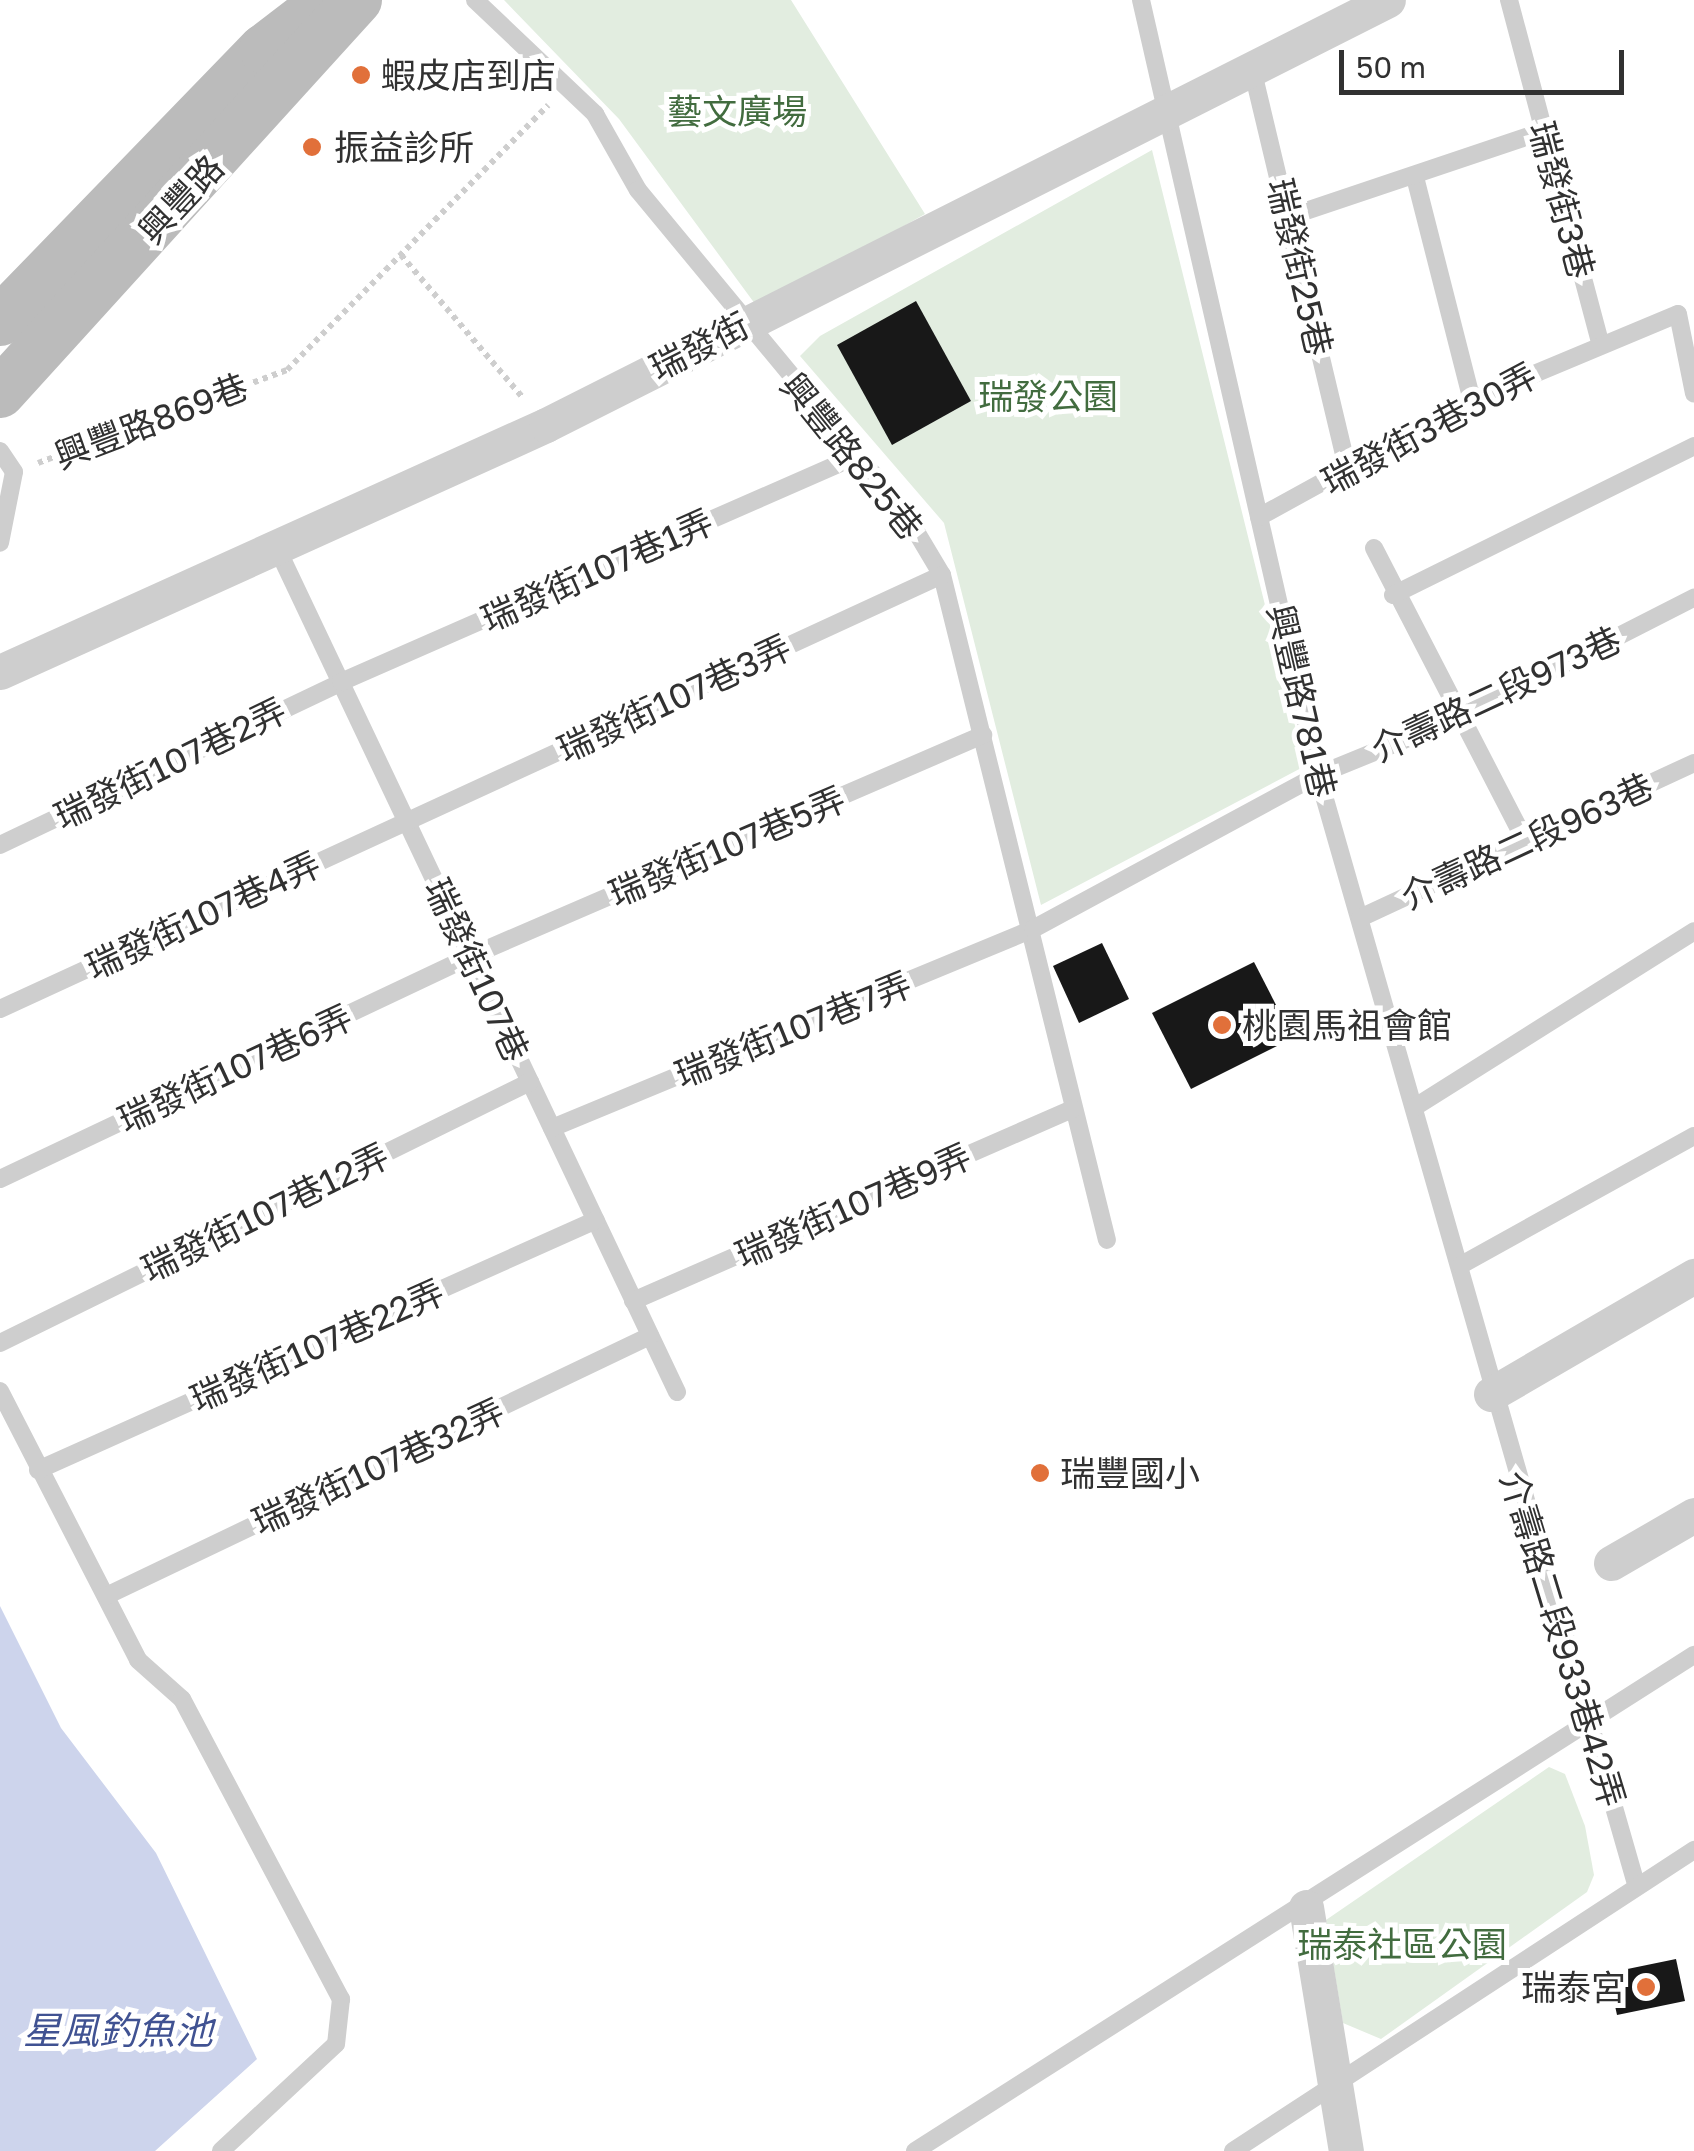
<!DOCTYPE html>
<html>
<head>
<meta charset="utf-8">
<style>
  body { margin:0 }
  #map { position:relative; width:1694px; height:2151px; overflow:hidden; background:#fff; font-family:"Golos Text","Noto Sans TC",sans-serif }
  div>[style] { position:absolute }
  .green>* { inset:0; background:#e2ede0 }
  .water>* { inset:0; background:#cdd4ec }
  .building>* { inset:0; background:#181818 }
  .path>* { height:6px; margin-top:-3px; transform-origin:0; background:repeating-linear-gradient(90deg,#cecece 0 5px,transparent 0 10px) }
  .service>* { height:18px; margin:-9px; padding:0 9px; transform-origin:9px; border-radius:9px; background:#cecece }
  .minor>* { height:35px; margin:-17.5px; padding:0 17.5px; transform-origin:17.5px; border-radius:17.5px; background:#cecece }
  .secondary>* { height:50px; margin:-25px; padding:0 25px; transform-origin:25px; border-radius:25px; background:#bbb }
  .dots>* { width:28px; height:28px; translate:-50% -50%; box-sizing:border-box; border:5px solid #fff; border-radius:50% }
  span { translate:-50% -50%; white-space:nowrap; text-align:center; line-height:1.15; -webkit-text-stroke:10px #fff; paint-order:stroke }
  .poi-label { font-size:35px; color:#313131 }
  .left { translate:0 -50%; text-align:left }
  .right { translate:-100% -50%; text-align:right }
  .park-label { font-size:35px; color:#426c3f }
  .street-label { font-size:35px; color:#313131 }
  .water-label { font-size:38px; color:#405292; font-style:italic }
  .scale { position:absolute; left:1339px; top:50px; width:285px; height:45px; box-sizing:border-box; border:5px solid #313131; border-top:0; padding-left:12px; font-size:30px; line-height:35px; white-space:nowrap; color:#313131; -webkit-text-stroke:8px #fff; paint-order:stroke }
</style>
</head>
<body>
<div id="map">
  <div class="green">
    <div style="clip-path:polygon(504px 0,791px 0,925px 214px,758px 308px,619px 119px)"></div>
    <div style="clip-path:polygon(1152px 150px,1305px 766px,1041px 905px,944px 523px,800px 356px,820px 336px)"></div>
    <div style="clip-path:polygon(1549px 1767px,1565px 1774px,1585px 1826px,1594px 1875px,1587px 1892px,1381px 2039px,1343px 2023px,1326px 1920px)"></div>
  </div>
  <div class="water">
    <div style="clip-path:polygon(0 1606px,61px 1728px,156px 1853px,257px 2059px,155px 2151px,0 2151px)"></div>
  </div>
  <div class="building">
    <div style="clip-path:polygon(916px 301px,971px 401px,892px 445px,837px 345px)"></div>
    <div style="clip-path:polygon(1102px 943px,1129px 999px,1079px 1023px,1053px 966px)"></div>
    <div style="clip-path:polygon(1254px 962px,1293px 1038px,1191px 1089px,1152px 1013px)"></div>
    <div style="clip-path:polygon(1676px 1959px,1685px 2001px,1617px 2015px,1608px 1973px)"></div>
  </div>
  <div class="path">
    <div style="left:401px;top:255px;width:188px;rotate:49.5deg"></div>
    <div style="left:38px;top:463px;width:266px;rotate:-20.5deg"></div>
    <div style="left:287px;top:370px;width:372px;rotate:-45.4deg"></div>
  </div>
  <div class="service">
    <div style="left:475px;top:0;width:166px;rotate:43.5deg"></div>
    <div style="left:595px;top:114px;width:87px;rotate:60.5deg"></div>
    <div style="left:638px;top:190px;width:419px;rotate:50.4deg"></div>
    <div style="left:905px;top:513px;width:72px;rotate:59.2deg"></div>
    <div style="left:942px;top:575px;width:685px;rotate:76.07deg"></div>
    <div style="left:1141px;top:0;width:795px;rotate:77.14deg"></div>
    <div style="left:1318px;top:775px;width:1154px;rotate:74deg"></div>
    <div style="left:1509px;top:0;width:354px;rotate:75.1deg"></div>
    <div style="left:1251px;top:64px;width:418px;rotate:76.6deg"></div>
    <div style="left:1416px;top:181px;width:226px;rotate:75.7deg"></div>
    <div style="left:1288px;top:217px;width:270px;rotate:-18.6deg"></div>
    <div style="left:0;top:451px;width:25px;rotate:56deg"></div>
    <div style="left:14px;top:472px;width:72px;rotate:101.2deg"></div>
    <div style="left:1259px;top:517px;width:243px;rotate:-28.8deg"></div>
    <div style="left:1472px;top:400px;width:223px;rotate:-22.7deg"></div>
    <div style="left:1678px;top:314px;width:81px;rotate:78.6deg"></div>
    <div style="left:277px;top:548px;width:934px;rotate:64.64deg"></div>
    <div style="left:1374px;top:548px;width:331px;rotate:62.7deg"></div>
    <div style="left:1393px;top:595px;width:336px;rotate:-26.3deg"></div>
    <div style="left:0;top:845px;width:378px;rotate:-25.5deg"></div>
    <div style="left:341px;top:682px;width:558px;rotate:-23.67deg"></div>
    <div style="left:1360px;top:918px;width:368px;rotate:-24.9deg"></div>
    <div style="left:0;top:1009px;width:1037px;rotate:-24.74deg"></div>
    <div style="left:1415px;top:1107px;width:330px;rotate:-32.2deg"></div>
    <div style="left:552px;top:1128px;width:521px;rotate:-22.48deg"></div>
    <div style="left:1033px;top:929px;width:324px;rotate:-28.4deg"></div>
    <div style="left:1318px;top:775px;width:153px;rotate:-22.2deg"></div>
    <div style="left:1460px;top:717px;width:263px;rotate:-27deg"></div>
    <div style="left:0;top:1179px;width:521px;rotate:-25.34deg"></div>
    <div style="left:471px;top:956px;width:558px;rotate:-23.35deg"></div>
    <div style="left:1461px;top:1265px;width:266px;rotate:-29deg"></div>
    <div style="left:633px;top:1301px;width:480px;rotate:-23.6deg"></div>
    <div style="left:0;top:1343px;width:591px;rotate:-26.22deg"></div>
    <div style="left:0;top:1391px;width:302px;rotate:62.8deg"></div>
    <div style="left:138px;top:1660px;width:59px;rotate:41.6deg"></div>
    <div style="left:182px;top:1699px;width:340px;rotate:62.1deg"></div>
    <div style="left:341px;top:1999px;width:45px;rotate:96.3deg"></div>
    <div style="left:336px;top:2044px;width:157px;rotate:137.1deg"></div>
    <div style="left:38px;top:1470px;width:611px;rotate:-24.13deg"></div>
    <div style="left:106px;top:1596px;width:603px;rotate:-25.55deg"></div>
    <div style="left:915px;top:2151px;width:924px;rotate:-32.49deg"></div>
    <div style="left:1233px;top:2151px;width:551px;rotate:-33.14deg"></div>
  </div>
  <div class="minor">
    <div style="left:0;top:672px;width:599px;rotate:-24.34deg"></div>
    <div style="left:546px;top:425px;width:943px;rotate:-26.78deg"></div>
    <div style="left:1491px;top:1394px;width:235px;rotate:-30.2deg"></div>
    <div style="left:1611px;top:1563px;width:96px;rotate:-30deg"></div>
    <div style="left:1306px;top:1907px;width:247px;rotate:80.7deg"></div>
  </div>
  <div class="secondary">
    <div style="left:0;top:321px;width:379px;rotate:-45.9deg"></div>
    <div style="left:264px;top:49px;width:81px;rotate:-37.4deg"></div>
    <div style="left:0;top:393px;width:531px;rotate:-47.75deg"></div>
  </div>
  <div class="dots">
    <div style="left:361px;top:75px;background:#e1703a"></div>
    <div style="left:312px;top:147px;background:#e1703a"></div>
    <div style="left:1222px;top:1025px;background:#e1703a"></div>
    <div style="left:1040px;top:1473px;background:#e1703a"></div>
    <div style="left:1646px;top:1987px;background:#e1703a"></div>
  </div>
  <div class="poi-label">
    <span class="left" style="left:381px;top:75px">蝦皮店到店</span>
    <span class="left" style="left:334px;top:147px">振益診所</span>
    <span class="left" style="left:1242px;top:1025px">桃園馬祖會館</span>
    <span class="left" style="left:1060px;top:1473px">瑞豐國小</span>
    <span class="right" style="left:1626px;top:1987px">瑞泰宮</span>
  </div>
  <div class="park-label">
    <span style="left:737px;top:111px">藝文廣場</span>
    <span style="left:1048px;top:396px">瑞發公園</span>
    <span style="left:1402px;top:1944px">瑞泰社區公園</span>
  </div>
  <div class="street-label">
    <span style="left:181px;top:199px;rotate:-47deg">興豐路</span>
    <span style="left:1562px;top:200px;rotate:75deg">瑞發街3巷</span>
    <span style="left:1300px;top:267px;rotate:77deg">瑞發街25巷</span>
    <span style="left:699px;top:346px;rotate:-27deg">瑞發街</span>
    <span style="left:151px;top:421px;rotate:-21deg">興豐路869巷</span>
    <span style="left:1429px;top:428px;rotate:-28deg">瑞發街3巷30弄</span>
    <span style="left:852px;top:456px;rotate:51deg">興豐路825巷</span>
    <span style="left:597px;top:570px;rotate:-24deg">瑞發街107巷1弄</span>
    <span style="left:1496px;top:694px;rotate:-25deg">介壽路二段973巷</span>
    <span style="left:674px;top:698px;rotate:-25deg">瑞發街107巷3弄</span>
    <span style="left:1302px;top:701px;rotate:77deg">興豐路781巷</span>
    <span style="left:170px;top:763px;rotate:-26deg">瑞發街107巷2弄</span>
    <span style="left:1527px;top:841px;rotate:-25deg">介壽路二段963巷</span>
    <span style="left:727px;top:846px;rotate:-23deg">瑞發街107巷5弄</span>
    <span style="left:203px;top:915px;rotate:-25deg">瑞發街107巷4弄</span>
    <span style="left:477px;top:970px;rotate:65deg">瑞發街107巷</span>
    <span style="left:793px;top:1029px;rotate:-22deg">瑞發街107巷7弄</span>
    <span style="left:235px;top:1068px;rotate:-25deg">瑞發街107巷6弄</span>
    <span style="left:853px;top:1205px;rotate:-24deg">瑞發街107巷9弄</span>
    <span style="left:265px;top:1212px;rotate:-26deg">瑞發街107巷12弄</span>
    <span style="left:317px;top:1345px;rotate:-24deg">瑞發街107巷22弄</span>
    <span style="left:378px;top:1466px;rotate:-25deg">瑞發街107巷32弄</span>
    <span style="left:1563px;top:1639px;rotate:73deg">介壽路二段933巷42弄</span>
  </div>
  <div class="water-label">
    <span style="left:118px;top:2030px">星風釣魚池</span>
  </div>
  <div class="scale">50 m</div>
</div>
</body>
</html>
